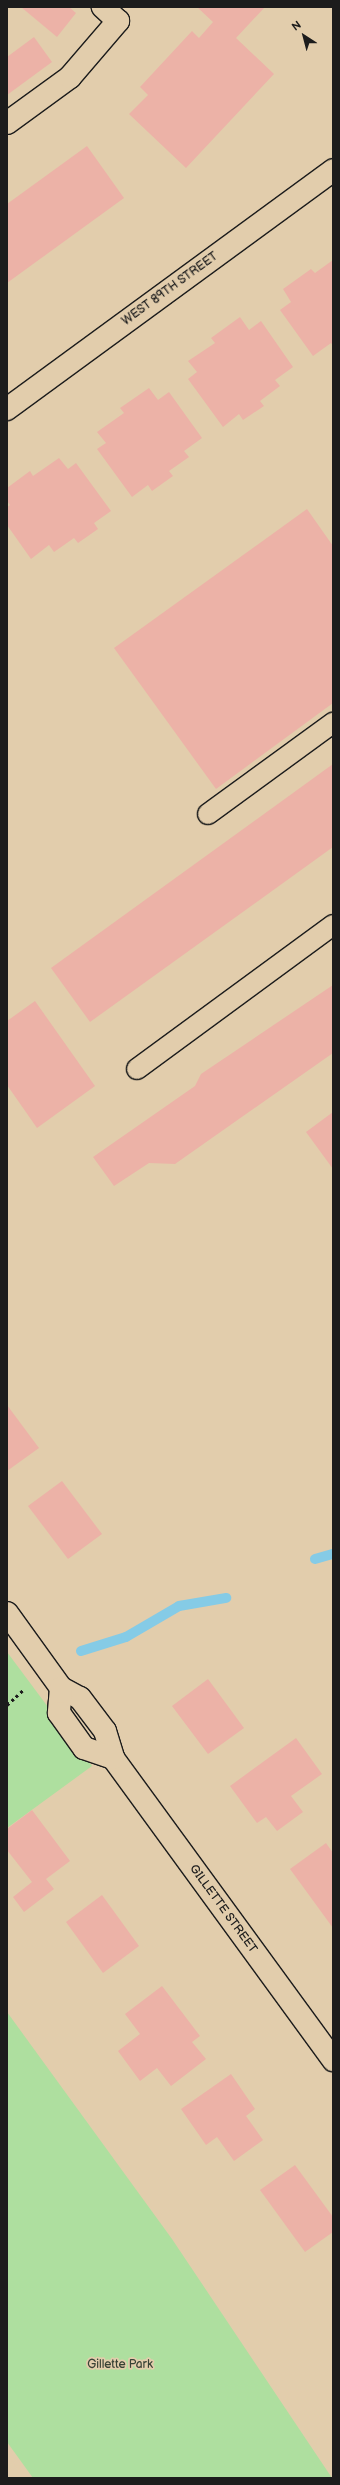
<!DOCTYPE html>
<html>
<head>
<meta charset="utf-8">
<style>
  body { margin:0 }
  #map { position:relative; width:340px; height:2485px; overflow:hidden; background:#e2cdac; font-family:"Balsamiq Sans",sans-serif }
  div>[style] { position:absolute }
  .green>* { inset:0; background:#aedf9f }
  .stream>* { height:10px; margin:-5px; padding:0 5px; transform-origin:5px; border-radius:5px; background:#85cbe6 }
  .building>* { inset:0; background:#ecb2a7 }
  .path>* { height:2.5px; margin-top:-1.25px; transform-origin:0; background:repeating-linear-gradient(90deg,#1c1c1c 0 3px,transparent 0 6px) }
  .roads { filter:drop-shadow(1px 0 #1c1c1c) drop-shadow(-1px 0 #1c1c1c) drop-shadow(0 1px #1c1c1c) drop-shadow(0 -1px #1c1c1c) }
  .service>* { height:20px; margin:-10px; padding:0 10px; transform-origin:10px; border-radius:10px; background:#e2cdac }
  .minor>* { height:22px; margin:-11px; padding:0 11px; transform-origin:11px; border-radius:11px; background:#e2cdac }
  span { translate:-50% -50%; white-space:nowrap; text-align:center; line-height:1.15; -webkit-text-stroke:3.5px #e2cdac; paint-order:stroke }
  .street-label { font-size:12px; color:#1c1c1c }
  .park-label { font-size:12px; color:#394336 }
  .frame { position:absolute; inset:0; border:8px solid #1c1c1c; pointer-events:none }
  .north { position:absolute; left:284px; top:16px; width:40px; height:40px; -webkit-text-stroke:3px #e2cdac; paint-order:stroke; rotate:324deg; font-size:11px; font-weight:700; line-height:16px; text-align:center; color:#1c1c1c }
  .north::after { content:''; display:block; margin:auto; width:14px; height:18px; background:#1c1c1c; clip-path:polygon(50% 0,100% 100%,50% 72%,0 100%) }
</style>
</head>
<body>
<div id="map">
  <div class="green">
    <div style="clip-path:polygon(7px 1652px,92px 1766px,7px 1828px)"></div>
    <div style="clip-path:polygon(7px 2012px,172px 2239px,332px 2478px,33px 2478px,7px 2442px)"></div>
  </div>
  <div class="stream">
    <div style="left:315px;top:1559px;width:19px;rotate:-16deg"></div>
    <div style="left:81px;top:1651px;width:47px;rotate:-17.3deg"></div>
    <div style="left:126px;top:1637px;width:61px;rotate:-30.3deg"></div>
    <div style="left:179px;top:1606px;width:48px;rotate:-9.7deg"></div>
  </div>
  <div class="building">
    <div style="clip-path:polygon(21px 7px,69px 7px,76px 13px,57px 37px)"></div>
    <div style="clip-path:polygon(197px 7px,265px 7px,236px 38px,274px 74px,186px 168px,129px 114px,148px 95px,140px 87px,192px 31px,199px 38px,213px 22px)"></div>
    <div style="clip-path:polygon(34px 37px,52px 62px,7px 95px,7px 57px)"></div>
    <div style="clip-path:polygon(87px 146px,124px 198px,7px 283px,7px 204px)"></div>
    <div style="clip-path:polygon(333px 260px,333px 346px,331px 343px,313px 356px,280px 310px,291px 302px,283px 289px,311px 269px,315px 273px)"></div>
    <div style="clip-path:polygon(240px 317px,249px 330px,261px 321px,293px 367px,275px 380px,280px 386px,260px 401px,264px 406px,243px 420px,239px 414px,223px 427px,188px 379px,197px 372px,188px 361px,215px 343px,211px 338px)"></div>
    <div style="clip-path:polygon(149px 388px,158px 400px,169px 392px,202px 438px,184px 451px,189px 457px,169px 471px,173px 476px,152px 491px,148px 485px,132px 497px,97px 449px,106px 443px,97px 432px,124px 413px,120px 408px)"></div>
    <div style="clip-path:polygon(59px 458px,68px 469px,76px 463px,111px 511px,94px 523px,98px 529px,78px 543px,74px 538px,54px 552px,49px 545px,31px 559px,7px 525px,7px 507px,10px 505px,7px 501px,7px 488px,30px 471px,33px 476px)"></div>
    <div style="clip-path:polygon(307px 509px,333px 546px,333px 703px,216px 789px,114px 648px)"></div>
    <div style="clip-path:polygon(333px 764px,333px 847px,90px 1022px,51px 968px)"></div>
    <div style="clip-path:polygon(333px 985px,333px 1053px,175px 1164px,149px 1163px,114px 1186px,93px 1157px,195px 1086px,201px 1074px)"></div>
    <div style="clip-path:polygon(35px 1001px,95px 1086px,37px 1128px,7px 1085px,7px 1021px)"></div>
    <div style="clip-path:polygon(333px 1112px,333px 1169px,306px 1132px)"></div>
    <div style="clip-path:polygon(7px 1405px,39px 1448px,7px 1471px)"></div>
    <div style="clip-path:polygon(62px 1481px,102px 1534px,68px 1559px,28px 1506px)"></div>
    <div style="clip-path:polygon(208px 1679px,244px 1728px,208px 1754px,172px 1706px)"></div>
    <div style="clip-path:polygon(296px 1738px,322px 1774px,291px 1796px,303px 1812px,277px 1831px,266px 1817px,257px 1823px,230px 1786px)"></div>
    <div style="clip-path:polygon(32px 1810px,70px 1861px,46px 1879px,54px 1889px,24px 1912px,13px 1897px,32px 1882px,7px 1850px,7px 1829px)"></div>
    <div style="clip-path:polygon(326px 1843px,333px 1853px,333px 1928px,290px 1869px)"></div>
    <div style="clip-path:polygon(102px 1895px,139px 1946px,103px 1973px,66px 1922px)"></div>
    <div style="clip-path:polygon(162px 1986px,200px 2036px,192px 2042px,206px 2059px,171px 2086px,157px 2068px,140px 2081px,118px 2051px,140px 2034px,125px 2014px)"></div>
    <div style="clip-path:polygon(231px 2074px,255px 2109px,246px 2116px,263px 2140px,234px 2161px,217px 2137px,206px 2145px,181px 2109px)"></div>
    <div style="clip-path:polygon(295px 2165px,333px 2217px,333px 2232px,305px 2252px,260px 2190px)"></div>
  </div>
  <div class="path">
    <div style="left:7px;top:1705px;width:22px;rotate:-43deg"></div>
  </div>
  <div class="roads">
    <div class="service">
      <div style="left:208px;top:814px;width:155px;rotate:-36.1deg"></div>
      <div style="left:137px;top:1069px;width:243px;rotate:-36.3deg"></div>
    </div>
    <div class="minor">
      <div style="left:7px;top:123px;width:78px;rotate:-36.1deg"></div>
      <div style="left:70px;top:77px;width:74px;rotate:-49.4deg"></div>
      <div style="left:118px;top:21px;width:21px;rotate:-137deg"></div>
      <div style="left:7px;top:409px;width:404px;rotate:-36.2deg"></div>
      <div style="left:7px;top:1613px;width:92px;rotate:54.2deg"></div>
      <div style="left:61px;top:1688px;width:21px;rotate:28deg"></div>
      <div style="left:80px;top:1698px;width:41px;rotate:52.9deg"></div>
      <div style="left:105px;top:1731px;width:28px;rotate:73deg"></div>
      <div style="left:113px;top:1758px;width:374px;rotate:53.9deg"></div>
      <div style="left:61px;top:1688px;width:25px;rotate:95deg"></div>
      <div style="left:59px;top:1713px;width:43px;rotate:54.5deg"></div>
      <div style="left:84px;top:1748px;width:31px;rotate:19deg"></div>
    </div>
  </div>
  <div class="street-label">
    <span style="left:170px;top:289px;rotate:-36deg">WEST 89TH STREET</span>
    <span style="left:223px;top:1909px;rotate:54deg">GILLETTE STREET</span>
  </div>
  <div class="park-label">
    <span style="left:120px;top:2365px">Gillette Park</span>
  </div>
  <div class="frame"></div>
  <div class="north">N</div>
</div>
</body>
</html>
